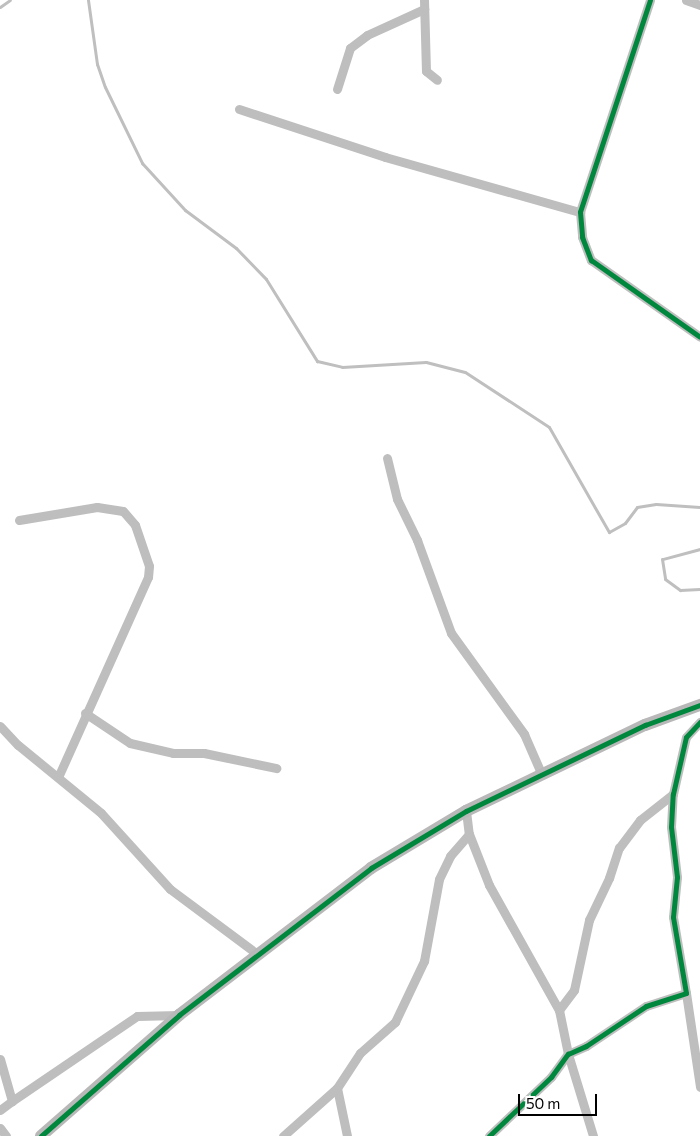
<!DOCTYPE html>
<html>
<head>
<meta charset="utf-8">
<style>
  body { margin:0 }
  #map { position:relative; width:700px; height:1136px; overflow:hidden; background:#fff; font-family:Commissioner,sans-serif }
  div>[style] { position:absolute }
  .stream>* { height:3px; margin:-1.5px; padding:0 1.5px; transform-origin:1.5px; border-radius:1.5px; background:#bfbfbf }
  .street>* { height:9px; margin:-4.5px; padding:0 4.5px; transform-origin:4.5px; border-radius:4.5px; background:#bebebe }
  .secondary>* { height:12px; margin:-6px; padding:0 6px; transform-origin:6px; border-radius:6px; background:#b8b8b8 }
  .cycleway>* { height:5px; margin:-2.5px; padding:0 2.5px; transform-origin:2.5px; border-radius:2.5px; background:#00873e }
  span { translate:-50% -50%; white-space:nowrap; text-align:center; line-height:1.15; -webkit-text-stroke:5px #fff; paint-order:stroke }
  .scale { position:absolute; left:518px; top:1094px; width:79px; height:22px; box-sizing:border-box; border:2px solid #000; border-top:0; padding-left:6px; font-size:15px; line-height:18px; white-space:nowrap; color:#000; -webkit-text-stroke:4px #fff; paint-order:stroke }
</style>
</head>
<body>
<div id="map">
  <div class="stream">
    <div style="left:88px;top:0;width:65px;rotate:82deg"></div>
    <div style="left:97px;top:64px;width:24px;rotate:71deg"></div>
    <div style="left:105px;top:87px;width:85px;rotate:64deg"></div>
    <div style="left:142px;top:163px;width:64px;rotate:47.5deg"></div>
    <div style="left:185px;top:210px;width:64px;rotate:36.7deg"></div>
    <div style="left:236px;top:248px;width:43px;rotate:45.9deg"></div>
    <div style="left:266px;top:279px;width:97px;rotate:58.1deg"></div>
    <div style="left:317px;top:361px;width:26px;rotate:13deg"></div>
    <div style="left:342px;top:367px;width:84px;rotate:-3.4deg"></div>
    <div style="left:426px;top:362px;width:40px;rotate:14.4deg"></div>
    <div style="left:465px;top:372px;width:100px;rotate:33.2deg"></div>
    <div style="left:549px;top:427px;width:121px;rotate:60.3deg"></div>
    <div style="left:609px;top:532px;width:18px;rotate:-29deg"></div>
    <div style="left:625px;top:523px;width:20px;rotate:-53deg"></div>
    <div style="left:637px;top:507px;width:19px;rotate:-9deg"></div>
    <div style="left:656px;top:504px;width:44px;rotate:3.9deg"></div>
    <div style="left:0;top:7px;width:12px;rotate:-35deg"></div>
    <div style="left:700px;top:549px;width:39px;rotate:165deg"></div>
    <div style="left:662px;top:559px;width:20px;rotate:81deg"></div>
    <div style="left:665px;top:579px;width:19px;rotate:36deg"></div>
    <div style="left:680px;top:590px;width:20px;rotate:-3deg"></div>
  </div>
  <div class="street">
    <div style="left:424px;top:0;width:71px;rotate:88.4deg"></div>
    <div style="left:426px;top:71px;width:14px;rotate:39deg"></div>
    <div style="left:650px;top:0;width:223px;rotate:108.3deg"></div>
    <div style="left:580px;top:212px;width:25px;rotate:85deg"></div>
    <div style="left:582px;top:237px;width:25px;rotate:69deg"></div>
    <div style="left:591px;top:260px;width:133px;rotate:35.2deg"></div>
    <div style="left:686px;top:0;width:15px;rotate:20deg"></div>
    <div style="left:337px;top:89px;width:43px;rotate:-72.4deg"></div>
    <div style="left:350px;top:48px;width:21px;rotate:-37deg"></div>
    <div style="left:367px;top:35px;width:63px;rotate:-24.5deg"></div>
    <div style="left:239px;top:109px;width:154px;rotate:18.2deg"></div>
    <div style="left:385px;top:157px;width:203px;rotate:15.8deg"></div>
    <div style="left:387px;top:458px;width:42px;rotate:76.3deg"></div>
    <div style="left:397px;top:499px;width:46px;rotate:64deg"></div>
    <div style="left:417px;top:540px;width:99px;rotate:69.9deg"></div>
    <div style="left:451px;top:633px;width:125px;rotate:54.1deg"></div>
    <div style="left:524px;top:734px;width:43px;rotate:66.4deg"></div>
    <div style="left:19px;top:520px;width:79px;rotate:-9.5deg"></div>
    <div style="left:97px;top:507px;width:26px;rotate:9deg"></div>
    <div style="left:123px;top:511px;width:18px;rotate:49deg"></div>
    <div style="left:135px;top:525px;width:43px;rotate:71.1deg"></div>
    <div style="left:149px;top:566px;width:11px;rotate:95deg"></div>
    <div style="left:148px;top:577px;width:219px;rotate:114.2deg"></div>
    <div style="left:85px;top:713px;width:54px;rotate:33.7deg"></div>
    <div style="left:130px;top:743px;width:44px;rotate:13.1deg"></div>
    <div style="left:173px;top:753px;width:31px"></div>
    <div style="left:204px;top:753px;width:74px;rotate:11.8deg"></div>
    <div style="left:0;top:726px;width:26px;rotate:47deg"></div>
    <div style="left:18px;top:745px;width:107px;rotate:39.3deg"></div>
    <div style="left:101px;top:813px;width:103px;rotate:47.8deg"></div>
    <div style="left:170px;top:889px;width:107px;rotate:36.7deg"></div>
    <div style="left:466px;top:811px;width:23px;rotate:83deg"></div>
    <div style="left:469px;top:834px;width:55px;rotate:68.6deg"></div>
    <div style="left:489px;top:885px;width:143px;rotate:60.8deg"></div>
    <div style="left:559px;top:1010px;width:45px;rotate:78.4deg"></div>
    <div style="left:568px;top:1054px;width:86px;rotate:73deg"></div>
    <div style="left:686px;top:993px;width:95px;rotate:81.5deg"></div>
    <div style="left:559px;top:1010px;width:25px;rotate:-53deg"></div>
    <div style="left:574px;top:990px;width:72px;rotate:-77.9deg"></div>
    <div style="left:589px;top:920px;width:47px;rotate:-64.5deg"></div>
    <div style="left:609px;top:878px;width:32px;rotate:-72deg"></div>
    <div style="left:619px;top:848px;width:35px;rotate:-53deg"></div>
    <div style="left:640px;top:820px;width:42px;rotate:-38.2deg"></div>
    <div style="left:0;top:1059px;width:44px;rotate:74.1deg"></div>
    <div style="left:12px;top:1101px;width:15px;rotate:143deg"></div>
    <div style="left:337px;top:1088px;width:49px;rotate:78.2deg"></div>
    <div style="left:12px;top:1101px;width:151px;rotate:-34.2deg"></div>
    <div style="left:137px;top:1016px;width:42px;rotate:-1.4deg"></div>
    <div style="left:0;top:1128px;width:10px;rotate:53deg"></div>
    <div style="left:283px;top:1136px;width:72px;rotate:-41.6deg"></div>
    <div style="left:337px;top:1088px;width:42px;rotate:-56.7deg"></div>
    <div style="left:360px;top:1053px;width:47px;rotate:-41.5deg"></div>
    <div style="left:395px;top:1022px;width:68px;rotate:-64.6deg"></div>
    <div style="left:424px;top:961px;width:83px;rotate:-79.6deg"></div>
    <div style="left:439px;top:879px;width:25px;rotate:-64deg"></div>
    <div style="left:450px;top:856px;width:29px;rotate:-49deg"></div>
    <div style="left:489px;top:1136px;width:86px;rotate:-43.6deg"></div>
    <div style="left:551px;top:1077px;width:29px;rotate:-54deg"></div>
    <div style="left:568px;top:1054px;width:20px;rotate:-24deg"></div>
    <div style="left:586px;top:1046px;width:72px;rotate:-33.7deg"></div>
    <div style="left:646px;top:1006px;width:42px;rotate:-18deg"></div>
    <div style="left:686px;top:993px;width:77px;rotate:-99.7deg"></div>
    <div style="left:673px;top:917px;width:40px;rotate:-84.3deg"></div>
    <div style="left:677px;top:877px;width:50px;rotate:-96.8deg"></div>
    <div style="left:671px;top:827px;width:33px;rotate:-87deg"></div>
    <div style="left:673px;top:794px;width:58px;rotate:-77.2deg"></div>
    <div style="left:686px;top:737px;width:21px;rotate:-47deg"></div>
  </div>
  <div class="secondary">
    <div style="left:41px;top:1136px;width:184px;rotate:-41.2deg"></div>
    <div style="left:179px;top:1015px;width:242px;rotate:-37.4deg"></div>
    <div style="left:371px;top:868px;width:111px;rotate:-31deg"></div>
    <div style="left:466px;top:811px;width:199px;rotate:-25.7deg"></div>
    <div style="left:645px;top:725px;width:59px;rotate:-20deg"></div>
  </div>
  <div class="cycleway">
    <div style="left:650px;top:0;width:223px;rotate:108.3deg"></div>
    <div style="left:580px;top:212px;width:25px;rotate:85deg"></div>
    <div style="left:582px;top:237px;width:25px;rotate:69deg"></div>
    <div style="left:591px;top:260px;width:133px;rotate:35.2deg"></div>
    <div style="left:41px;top:1136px;width:184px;rotate:-41.2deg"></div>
    <div style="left:179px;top:1015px;width:242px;rotate:-37.4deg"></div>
    <div style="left:371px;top:868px;width:111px;rotate:-31deg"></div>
    <div style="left:466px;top:811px;width:199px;rotate:-25.7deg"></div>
    <div style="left:645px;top:725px;width:59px;rotate:-20deg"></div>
    <div style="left:489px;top:1136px;width:86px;rotate:-43.6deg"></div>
    <div style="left:551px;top:1077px;width:29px;rotate:-54deg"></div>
    <div style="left:568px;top:1054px;width:20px;rotate:-24deg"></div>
    <div style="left:586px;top:1046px;width:72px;rotate:-33.7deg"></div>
    <div style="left:646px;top:1006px;width:42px;rotate:-18deg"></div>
    <div style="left:686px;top:993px;width:77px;rotate:-99.7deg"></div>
    <div style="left:673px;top:917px;width:40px;rotate:-84.3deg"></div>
    <div style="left:677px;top:877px;width:50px;rotate:-96.8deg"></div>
    <div style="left:671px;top:827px;width:33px;rotate:-87deg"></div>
    <div style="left:673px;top:794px;width:58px;rotate:-77.2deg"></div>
    <div style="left:686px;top:737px;width:21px;rotate:-47deg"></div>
  </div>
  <div class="scale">50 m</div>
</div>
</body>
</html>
